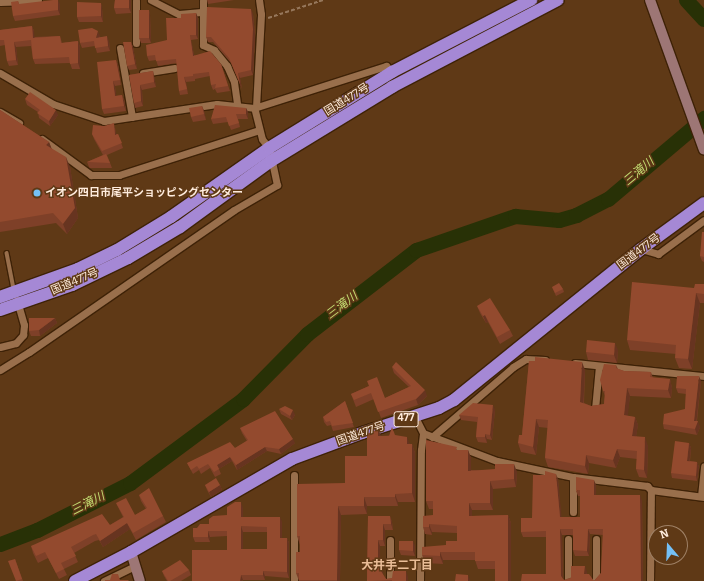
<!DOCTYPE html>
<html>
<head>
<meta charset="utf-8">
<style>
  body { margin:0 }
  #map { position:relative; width:704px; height:581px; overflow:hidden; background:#5f3916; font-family:Bitter,"Noto Sans JP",serif }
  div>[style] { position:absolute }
  .river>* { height:15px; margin:-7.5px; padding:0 7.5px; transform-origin:7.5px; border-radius:7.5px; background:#283106 }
  .path>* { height:1.5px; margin-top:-0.75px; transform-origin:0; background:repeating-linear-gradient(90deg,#96775b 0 4px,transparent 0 6px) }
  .roads { filter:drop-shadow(1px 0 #3e2207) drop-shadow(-1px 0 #3e2207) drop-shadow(0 1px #3e2207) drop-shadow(0 -1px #3e2207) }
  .lane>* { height:3.5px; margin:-1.75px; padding:0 1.75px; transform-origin:1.75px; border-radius:1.75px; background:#996f4c }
  .street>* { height:7px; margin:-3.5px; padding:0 3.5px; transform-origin:3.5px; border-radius:3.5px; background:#996f4c }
  .secondary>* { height:10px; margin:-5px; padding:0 5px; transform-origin:5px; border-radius:5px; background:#9d7675 }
  .highway>* { height:12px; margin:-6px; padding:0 6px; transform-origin:6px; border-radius:6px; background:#a588d5 }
  .wall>* { inset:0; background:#7e4028 }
  .shaded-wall>* { inset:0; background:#673420 }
  .building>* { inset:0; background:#934a2e }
  .dots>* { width:11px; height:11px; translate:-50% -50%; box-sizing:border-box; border:2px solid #5f3916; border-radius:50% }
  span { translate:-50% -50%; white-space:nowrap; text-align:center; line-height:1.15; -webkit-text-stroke:3px #5f3916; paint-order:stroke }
  .shield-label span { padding:1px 3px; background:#5f3916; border:1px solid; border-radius:3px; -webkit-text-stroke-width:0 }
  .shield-label { font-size:10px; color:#ffecdd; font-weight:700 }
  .street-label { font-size:11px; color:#ffecdd }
  .poi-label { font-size:11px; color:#ffecdd; font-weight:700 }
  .left { translate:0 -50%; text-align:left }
  .water-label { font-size:12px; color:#c3dd72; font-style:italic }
  .neighbourhood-label { font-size:12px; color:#e9bc96; font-weight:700 }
  .north { position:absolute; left:648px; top:525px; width:40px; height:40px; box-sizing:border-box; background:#5f3916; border:1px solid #9f8166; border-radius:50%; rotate:341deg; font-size:11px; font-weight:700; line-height:16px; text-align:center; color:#ffecdd }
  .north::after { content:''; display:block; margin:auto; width:14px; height:18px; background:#74c0f6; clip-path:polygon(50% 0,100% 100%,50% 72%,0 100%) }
</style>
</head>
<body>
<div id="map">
  <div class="river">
    <div style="left:686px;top:0;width:26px;rotate:47deg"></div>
    <div style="left:0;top:544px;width:40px;rotate:-21deg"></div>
    <div style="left:37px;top:530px;width:104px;rotate:-26.8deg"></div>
    <div style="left:130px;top:483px;width:141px;rotate:-36.6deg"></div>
    <div style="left:243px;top:399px;width:91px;rotate:-45.4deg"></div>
    <div style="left:307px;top:334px;width:138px;rotate:-37.6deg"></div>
    <div style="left:416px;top:250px;width:105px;rotate:-19deg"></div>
    <div style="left:515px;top:216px;width:44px;rotate:5.2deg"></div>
    <div style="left:559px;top:220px;width:18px;rotate:-16deg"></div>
    <div style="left:576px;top:215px;width:36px;rotate:-27deg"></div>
    <div style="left:608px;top:199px;width:126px;rotate:-40.2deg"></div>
  </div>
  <div class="path">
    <div style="left:268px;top:18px;width:58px;rotate:-18.1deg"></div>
  </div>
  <div class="roads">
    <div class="lane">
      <div style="left:7px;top:253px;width:38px;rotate:79deg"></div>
    </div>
    <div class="street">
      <div style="left:24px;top:0;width:14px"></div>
      <div style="left:151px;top:0;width:31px;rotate:27deg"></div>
      <div style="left:179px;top:14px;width:25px;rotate:-5deg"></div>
      <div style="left:203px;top:0;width:45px;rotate:90deg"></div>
      <div style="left:203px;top:45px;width:12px;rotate:24deg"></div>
      <div style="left:214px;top:50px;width:21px;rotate:51deg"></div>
      <div style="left:227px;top:66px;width:17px;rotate:66deg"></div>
      <div style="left:234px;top:82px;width:22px;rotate:82deg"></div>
      <div style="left:0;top:2px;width:24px;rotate:-2deg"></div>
      <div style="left:136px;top:43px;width:43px;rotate:-90deg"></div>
      <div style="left:120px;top:48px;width:70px;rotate:80.1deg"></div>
      <div style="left:0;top:73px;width:61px;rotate:30.3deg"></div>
      <div style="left:53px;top:104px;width:54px;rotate:18.4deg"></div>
      <div style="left:104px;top:121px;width:114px;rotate:-8.6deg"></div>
      <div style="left:217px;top:104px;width:37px;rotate:6deg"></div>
      <div style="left:143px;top:73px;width:32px;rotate:-9deg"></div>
      <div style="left:256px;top:107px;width:93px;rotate:-86.9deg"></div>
      <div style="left:261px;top:14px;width:14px;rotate:-98deg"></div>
      <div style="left:254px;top:108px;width:139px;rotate:-17.7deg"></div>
      <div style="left:386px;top:66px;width:8px;rotate:45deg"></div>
      <div style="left:0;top:112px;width:22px;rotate:30deg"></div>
      <div style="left:42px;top:139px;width:61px;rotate:36.3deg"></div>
      <div style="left:91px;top:175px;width:28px"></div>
      <div style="left:119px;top:175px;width:147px;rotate:-17.8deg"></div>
      <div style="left:641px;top:249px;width:18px;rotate:16deg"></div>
      <div style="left:658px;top:254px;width:57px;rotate:-36.5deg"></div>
      <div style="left:0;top:347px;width:16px;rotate:-14deg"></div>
      <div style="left:16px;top:343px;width:11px;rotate:-49deg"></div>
      <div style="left:23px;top:335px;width:10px;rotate:-84deg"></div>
      <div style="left:24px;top:325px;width:26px;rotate:-106deg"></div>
      <div style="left:575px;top:363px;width:130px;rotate:5.8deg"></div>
      <div style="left:0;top:370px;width:34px;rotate:-32deg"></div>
      <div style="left:29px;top:352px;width:249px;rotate:-34.7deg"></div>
      <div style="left:234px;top:210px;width:50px;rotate:-30.2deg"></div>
      <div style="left:277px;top:185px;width:38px;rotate:-102deg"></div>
      <div style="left:269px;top:148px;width:11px;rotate:-128deg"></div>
      <div style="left:262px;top:139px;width:32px;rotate:-104deg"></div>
      <div style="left:595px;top:409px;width:43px;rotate:-84.7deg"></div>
      <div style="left:415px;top:417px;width:18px;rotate:63deg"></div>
      <div style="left:423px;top:433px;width:79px;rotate:20.7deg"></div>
      <div style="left:497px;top:461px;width:78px;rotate:11.9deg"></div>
      <div style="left:573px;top:477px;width:75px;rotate:6.9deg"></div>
      <div style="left:647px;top:486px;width:6px;rotate:45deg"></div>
      <div style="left:651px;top:490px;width:53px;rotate:7.5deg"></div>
      <div style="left:432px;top:437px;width:107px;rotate:-40.8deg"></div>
      <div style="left:513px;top:367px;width:15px;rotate:-32deg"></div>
      <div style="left:526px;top:359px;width:19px;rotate:3deg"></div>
      <div style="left:701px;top:496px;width:30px;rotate:-84deg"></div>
      <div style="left:573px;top:512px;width:35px;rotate:-90deg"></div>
      <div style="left:568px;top:539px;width:42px;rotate:90deg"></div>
      <div style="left:390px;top:540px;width:41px;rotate:90deg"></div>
      <div style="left:104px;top:581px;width:34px;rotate:-26deg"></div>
      <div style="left:294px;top:581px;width:106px;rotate:-90deg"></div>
      <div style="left:420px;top:581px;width:131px;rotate:-89.6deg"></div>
      <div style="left:421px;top:450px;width:17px;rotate:-83deg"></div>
      <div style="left:596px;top:581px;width:42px;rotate:-90deg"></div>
      <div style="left:650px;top:581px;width:91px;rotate:-89.4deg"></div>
    </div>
    <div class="secondary">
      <div style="left:650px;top:0;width:159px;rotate:70.2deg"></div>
      <div style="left:131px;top:552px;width:30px;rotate:73deg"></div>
    </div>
    <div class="highway">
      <div style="left:0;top:297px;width:83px;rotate:-19.7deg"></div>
      <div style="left:78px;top:269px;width:43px;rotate:-26deg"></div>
      <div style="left:117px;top:250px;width:63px;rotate:-31.4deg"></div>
      <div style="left:171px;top:217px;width:120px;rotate:-35.1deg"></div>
      <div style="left:269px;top:148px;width:145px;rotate:-31.7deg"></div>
      <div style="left:392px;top:72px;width:157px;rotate:-27.4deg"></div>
      <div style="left:0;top:310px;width:76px;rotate:-19.1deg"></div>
      <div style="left:72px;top:285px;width:62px;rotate:-25.7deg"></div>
      <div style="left:128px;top:258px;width:61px;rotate:-30.8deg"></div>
      <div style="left:180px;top:227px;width:112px;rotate:-36deg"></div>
      <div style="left:271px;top:161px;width:142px;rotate:-31.4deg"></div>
      <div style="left:392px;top:87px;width:187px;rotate:-27.7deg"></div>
      <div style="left:75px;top:581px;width:63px;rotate:-27.4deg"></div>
      <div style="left:131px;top:552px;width:186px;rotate:-30deg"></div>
      <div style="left:292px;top:459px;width:75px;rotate:-20.4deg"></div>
      <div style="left:362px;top:433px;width:81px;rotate:-18deg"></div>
      <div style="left:439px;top:408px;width:17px;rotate:-28deg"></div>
      <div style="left:454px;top:400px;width:240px;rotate:-38.9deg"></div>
      <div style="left:641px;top:249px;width:78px;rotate:-36.1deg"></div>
    </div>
  </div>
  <div class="wall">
    <div style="clip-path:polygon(115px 0,131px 0,131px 13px,116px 14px,114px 8px)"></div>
    <div style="clip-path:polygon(207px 0,234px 0,208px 4px)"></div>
    <div style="clip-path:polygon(18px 1px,19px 4px,60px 4px,60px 15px,15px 21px,13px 16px)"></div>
    <div style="clip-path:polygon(101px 3px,102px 8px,103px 22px,79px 22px,77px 17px)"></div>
    <div style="clip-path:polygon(149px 10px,150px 15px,151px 43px,141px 43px,139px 38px)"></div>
    <div style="clip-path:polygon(196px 13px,198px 18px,198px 39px,191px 40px,194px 55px,221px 64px,230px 91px,217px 93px,215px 89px,213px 90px,211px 85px,210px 76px,195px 79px,195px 81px,186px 82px,188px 94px,180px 95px,179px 91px,177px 63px,158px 66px,156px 60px,149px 61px,147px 56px,167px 40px,181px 18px)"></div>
    <div style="clip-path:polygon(253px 14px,255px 34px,253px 75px,240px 78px,242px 89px,231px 63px,213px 42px,208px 42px,206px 37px)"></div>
    <div style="clip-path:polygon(32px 26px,34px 31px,34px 37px,60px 36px,62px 43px,78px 41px,80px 47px,80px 69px,72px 69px,70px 63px,35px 64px,33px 59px,31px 46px,16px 47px,18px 65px,9px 66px,7px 61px,5px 45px,0 46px,0 30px)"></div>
    <div style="clip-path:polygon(100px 36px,100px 37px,109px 41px,110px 51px,97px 53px,95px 46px,82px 48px,80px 43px)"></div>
    <div style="clip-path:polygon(131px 42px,133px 47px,137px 69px,129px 70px,127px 66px)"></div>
    <div style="clip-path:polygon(116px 60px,118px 65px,121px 85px,115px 86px,116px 96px,122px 95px,124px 100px,126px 111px,104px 114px,102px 109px)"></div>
    <div style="clip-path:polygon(153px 71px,154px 76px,156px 87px,142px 90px,143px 106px,135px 108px,134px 103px,129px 75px)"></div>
    <div style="clip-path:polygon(25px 99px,58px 115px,50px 126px,39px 118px,38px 112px,27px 105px)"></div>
    <div style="clip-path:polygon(202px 106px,204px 111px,206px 120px,193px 122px,191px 117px)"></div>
    <div style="clip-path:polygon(246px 108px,248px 112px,248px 119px,238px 119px,240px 127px,231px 130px,228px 122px,213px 124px,211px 119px)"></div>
    <div style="clip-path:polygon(0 110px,49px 142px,51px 148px,70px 167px,78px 218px,67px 234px,56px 223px,0 232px)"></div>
    <div style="clip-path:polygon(115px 128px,116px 134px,118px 134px,123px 148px,107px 155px,112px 168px,90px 168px,89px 167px,87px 162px,103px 155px,94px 139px,92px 134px)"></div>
    <div style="clip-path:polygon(704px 232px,704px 262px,702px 261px,700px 256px)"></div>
    <div style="clip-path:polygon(704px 284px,704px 303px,700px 303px,692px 369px,679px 368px,675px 358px,676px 354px,630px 350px,627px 340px,694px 288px)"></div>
    <div style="clip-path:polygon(552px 287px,563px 289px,564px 292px,556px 296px)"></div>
    <div style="clip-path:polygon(477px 306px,510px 330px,513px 336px,500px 344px,488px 322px,486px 323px,480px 313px)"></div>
    <div style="clip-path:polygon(55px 318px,57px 323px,40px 336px,31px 336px,29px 331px)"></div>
    <div style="clip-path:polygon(618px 350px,617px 363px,588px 360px,586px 352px)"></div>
    <div style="clip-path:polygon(529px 361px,585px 370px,584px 403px,591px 406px,604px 404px,605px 396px,603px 391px,616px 365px,618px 369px,624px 371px,651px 372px,653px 378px,670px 379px,672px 388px,671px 398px,630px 396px,627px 416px,635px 417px,638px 425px,636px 436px,648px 446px,647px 478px,639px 477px,636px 469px,637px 459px,620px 457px,616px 468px,589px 463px,588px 474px,548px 467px,545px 458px,548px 428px,539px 427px,536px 455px,521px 452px,518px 443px,522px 435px)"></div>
    <div style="clip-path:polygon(392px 367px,427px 396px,418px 405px,381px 418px,374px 399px,356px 407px,351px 394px,369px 386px,385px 398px,409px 387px,394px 373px)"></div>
    <div style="clip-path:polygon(701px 381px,697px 421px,700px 427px,697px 435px,664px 429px,663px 424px,685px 409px,686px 394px,678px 393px,676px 388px)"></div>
    <div style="clip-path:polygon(345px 401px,354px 427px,333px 431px,331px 425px,327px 426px,324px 422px,323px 417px)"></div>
    <div style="clip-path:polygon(279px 409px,295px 415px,292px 420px,281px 414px)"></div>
    <div style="clip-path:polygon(495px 410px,492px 440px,487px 439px,487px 443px,478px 442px,476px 437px,477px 422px,461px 420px,459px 415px)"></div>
    <div style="clip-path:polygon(240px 428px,295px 443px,281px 454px,267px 451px,237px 470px,232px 461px,219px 469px,221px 474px,215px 477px,210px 468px,201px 474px,199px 470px,193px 474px,187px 463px,235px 448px,247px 441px,242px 433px)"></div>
    <div style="clip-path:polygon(395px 435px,410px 444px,412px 444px,415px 453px,415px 502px,398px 502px,398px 506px,367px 506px,367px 514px,341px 515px,340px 581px,299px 581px,296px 573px,300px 552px,300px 545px,297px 536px,345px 483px,367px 456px,381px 436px)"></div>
    <div style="clip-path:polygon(689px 443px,691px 448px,690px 461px,697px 462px,699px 467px,697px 481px,672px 478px,671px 473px)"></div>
    <div style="clip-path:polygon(458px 450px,468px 450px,471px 458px,471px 470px,517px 472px,516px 487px,493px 489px,493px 510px,472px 510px,472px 516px,508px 515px,511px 523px,511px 581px,495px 581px,495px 569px,478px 569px,475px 560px,443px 560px,443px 564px,425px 563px,422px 555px,446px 545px,457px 541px,457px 533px,432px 532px,432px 535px,425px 534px,423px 527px,433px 515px,433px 509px,429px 509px,426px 501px)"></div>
    <div style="clip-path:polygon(evenodd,558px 479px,561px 517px,580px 517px,580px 496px,578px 496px,576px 491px,596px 485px,596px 495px,642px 501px,643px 581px,521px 581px,546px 574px,546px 537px,523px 537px,521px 532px,532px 518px,558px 479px,590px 534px,603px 535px,601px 573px,594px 581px,587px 574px,587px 572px,564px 580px,563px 579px,562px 535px,573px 535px,573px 550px,575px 556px,589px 556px,590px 534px)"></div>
    <div style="clip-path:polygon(205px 485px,220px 485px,222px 490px,211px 497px,207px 490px)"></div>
    <div style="clip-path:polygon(139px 495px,163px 516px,166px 522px,136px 540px,130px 529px,103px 547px,99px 540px,95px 541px,74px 553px,78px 562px,64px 569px,67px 575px,59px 579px,48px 558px,38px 563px,33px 553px,31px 546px,110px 525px,123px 517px,116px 503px,135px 515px,146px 509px,141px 501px)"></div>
    <div style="clip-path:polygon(evenodd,243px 508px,243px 517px,282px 522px,282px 538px,287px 538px,289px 543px,289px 578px,265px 576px,265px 580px,243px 580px,242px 581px,192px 581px,227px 550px,227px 536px,210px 537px,210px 542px,195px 542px,193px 537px,197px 528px,209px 524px,243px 508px,243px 532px,267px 532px,267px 549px,243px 549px,243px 532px)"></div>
    <div style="clip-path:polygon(368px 516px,390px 516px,392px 522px,393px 530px,385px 530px,385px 546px,380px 546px,380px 559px,383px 565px,383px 575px,386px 579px,408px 577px,408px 581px,367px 581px)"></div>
    <div style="clip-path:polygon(415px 546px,415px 556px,401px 555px,399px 550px)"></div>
    <div style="clip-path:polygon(15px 559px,23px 581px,16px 581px)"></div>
    <div style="clip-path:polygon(189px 570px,191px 575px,181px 581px,167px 581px,164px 576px,162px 571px)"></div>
  </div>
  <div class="shaded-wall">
    <div style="clip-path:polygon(58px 0,60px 4px,60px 15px,58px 10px)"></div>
    <div style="clip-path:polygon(129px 0,131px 0,131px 13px,129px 8px)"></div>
    <div style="clip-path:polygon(101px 3px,102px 8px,103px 22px,101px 16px)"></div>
    <div style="clip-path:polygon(251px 9px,253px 14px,255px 34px,253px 75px,251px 70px)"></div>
    <div style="clip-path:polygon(149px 10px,150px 15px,151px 43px,149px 38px)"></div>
    <div style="clip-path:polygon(196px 13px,198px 18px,198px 39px,196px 35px)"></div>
    <div style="clip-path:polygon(32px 26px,34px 31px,35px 43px,33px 38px)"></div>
    <div style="clip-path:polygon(98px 31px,100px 36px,97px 43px,96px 38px)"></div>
    <div style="clip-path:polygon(190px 35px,195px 60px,193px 56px)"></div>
    <div style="clip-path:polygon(107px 36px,109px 41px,110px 51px,108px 46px)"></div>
    <div style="clip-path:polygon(78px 41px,80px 47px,80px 69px,78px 63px)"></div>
    <div style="clip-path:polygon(14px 42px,16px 47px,18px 65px,16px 60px)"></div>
    <div style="clip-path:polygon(131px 42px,133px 47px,137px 69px,135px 64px)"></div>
    <div style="clip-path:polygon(116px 60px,118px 65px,121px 85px)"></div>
    <div style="clip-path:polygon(153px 71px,154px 76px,156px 87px,154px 82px)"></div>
    <div style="clip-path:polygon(238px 73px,240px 78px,242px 89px,240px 84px)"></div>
    <div style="clip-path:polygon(184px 77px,186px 82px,188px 94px,187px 89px)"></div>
    <div style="clip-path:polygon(113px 81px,115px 86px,117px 101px,115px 96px)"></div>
    <div style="clip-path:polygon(140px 85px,142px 90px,143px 106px,141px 101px)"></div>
    <div style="clip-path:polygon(122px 95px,124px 100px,126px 111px,124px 106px)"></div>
    <div style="clip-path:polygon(202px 106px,204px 111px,206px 120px,204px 114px)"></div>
    <div style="clip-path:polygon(246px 108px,248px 112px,248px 119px,246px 114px)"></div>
    <div style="clip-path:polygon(56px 110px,58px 115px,50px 126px,49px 121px)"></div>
    <div style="clip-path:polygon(114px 123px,115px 128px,117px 140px,115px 135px)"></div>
    <div style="clip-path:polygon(49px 142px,53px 152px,46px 145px)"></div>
    <div style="clip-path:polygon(66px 157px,70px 167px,78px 218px,67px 234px,63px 224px)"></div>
    <div style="clip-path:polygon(696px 293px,700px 303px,692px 369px,688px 359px)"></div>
    <div style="clip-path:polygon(485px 315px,488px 322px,486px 323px,483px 316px)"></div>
    <div style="clip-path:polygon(55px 318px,57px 323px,40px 336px,39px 330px)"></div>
    <div style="clip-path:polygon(615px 343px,618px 350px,617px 363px,614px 355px)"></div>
    <div style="clip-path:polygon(582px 362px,585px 370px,583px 411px,580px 402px)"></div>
    <div style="clip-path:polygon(699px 376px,701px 381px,696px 425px,698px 421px,700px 427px,697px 435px,695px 429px,694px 421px)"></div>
    <div style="clip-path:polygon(670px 379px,672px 388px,671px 398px,668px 390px)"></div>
    <div style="clip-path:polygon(627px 388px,630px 396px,627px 424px,624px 415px)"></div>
    <div style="clip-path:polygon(425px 390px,427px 396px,418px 405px,416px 399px)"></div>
    <div style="clip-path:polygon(493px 405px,495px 410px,492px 440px,490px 435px)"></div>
    <div style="clip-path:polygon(293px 410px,295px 415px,292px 420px,290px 416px)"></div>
    <div style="clip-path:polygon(635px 417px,638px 425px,635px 444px,632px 436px)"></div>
    <div style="clip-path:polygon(536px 419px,539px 427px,536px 455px,533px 447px)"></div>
    <div style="clip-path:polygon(378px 429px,382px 438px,378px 436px)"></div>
    <div style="clip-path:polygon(485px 434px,487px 439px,487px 443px,485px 437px)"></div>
    <div style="clip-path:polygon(407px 437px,410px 445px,407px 444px)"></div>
    <div style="clip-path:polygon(645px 437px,648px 446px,647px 478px,644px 470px)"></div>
    <div style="clip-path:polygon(293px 439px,295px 443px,281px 454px,279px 449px)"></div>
    <div style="clip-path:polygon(689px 443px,691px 448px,689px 466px,687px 461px)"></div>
    <div style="clip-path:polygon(412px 444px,415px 453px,415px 502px,412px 493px)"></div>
    <div style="clip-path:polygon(265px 447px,267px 451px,237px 470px,236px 465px)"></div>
    <div style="clip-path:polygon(617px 449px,620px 457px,616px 468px,613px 460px)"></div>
    <div style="clip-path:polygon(468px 450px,471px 458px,471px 478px,468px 471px)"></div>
    <div style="clip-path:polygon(586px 455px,589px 463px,588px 474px,585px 466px)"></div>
    <div style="clip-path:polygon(230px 457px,232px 461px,219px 469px,217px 465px)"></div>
    <div style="clip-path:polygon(697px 462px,699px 467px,697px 481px,696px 476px)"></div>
    <div style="clip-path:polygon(514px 464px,517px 472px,516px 487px,514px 479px)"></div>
    <div style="clip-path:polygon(556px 474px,558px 479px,562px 522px,560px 517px)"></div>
    <div style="clip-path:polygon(594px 480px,596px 485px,596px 500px,594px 495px)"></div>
    <div style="clip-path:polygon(490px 481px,493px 489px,493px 510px,490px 503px)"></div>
    <div style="clip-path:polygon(220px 485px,222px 490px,211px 497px,209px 492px)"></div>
    <div style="clip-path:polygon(395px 494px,398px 502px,398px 506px,395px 497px)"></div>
    <div style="clip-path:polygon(640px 495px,642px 501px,643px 581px,641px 581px)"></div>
    <div style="clip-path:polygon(364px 497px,367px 506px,367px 514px,364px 506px)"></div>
    <div style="clip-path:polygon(241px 502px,243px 508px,243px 522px,241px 517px)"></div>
    <div style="clip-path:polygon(469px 503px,472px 510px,472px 524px,469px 516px)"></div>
    <div style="clip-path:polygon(338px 506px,341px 515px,340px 581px,337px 581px,337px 580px)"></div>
    <div style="clip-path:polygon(508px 515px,511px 523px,511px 581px,508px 581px)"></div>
    <div style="clip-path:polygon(390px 516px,392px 522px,393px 530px,391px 524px)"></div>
    <div style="clip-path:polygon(280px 517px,282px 522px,282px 543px,280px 538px)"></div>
    <div style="clip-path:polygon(127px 523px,130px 529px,103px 547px,100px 541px)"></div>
    <div style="clip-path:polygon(383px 524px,385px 530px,385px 546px,383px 540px)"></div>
    <div style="clip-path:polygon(429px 524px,432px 532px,432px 535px,429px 527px)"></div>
    <div style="clip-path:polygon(241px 526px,243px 532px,243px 554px,241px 549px)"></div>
    <div style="clip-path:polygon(560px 529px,562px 535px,563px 581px,561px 576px)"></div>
    <div style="clip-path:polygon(588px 529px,590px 534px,589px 556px,587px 551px)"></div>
    <div style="clip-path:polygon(208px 531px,210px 537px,210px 542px,208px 537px)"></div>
    <div style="clip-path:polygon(287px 538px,289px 543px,289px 578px,287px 572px)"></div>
    <div style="clip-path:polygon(378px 540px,380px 546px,380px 566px,378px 559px)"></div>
    <div style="clip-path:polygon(413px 541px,415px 546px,415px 556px,413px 551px)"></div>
    <div style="clip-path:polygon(440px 552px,443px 560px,443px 564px,440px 556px)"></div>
    <div style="clip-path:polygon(381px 559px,383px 565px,383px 577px,381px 571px)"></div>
    <div style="clip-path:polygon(585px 566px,587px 572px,586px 580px,584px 574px)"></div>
    <div style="clip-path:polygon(263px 571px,265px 576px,265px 580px,263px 575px)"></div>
    <div style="clip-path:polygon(406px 571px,408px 577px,408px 581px,406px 581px)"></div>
    <div style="clip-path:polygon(241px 575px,243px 580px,242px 581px,240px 581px)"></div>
    <div style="clip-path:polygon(468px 575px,470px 580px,470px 581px,468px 581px)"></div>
  </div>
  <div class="building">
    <div style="clip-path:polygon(53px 0,58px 0,58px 10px,13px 16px,11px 2px,18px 1px,19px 4px)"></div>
    <div style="clip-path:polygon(115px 0,129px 0,129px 8px,114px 8px)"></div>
    <div style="clip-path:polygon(77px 2px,101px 3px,101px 16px,77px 17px)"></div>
    <div style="clip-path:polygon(207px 7px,251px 9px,253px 29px,251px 70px,238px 73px,240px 84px,229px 58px,211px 37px,206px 37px)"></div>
    <div style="clip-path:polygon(139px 10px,149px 10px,149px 38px,139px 38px)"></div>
    <div style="clip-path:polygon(196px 13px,196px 35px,190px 35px,193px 56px,210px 51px,221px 64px,228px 86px,215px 88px,216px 84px,211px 85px,209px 72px,193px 74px,193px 76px,184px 77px,187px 89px,179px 91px,176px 59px,156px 61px,155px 55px,147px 56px,146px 45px,167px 40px,166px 18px,181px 18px,181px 14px)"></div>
    <div style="clip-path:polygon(32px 26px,33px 38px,60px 36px,61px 43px,78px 41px,78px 63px,70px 64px,69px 57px,33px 59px,31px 40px,14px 42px,16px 60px,7px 61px,4px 40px,0 40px,0 30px)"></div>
    <div style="clip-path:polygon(92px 28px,98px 31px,96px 38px,107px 36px,108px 46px,95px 48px,94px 41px,80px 43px,78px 30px)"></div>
    <div style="clip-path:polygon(123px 42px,131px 42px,135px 64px,127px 66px)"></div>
    <div style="clip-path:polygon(116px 60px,120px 80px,113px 81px,115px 96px,122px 95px,124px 106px,102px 109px,97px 62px)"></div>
    <div style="clip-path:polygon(153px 71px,154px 82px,140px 85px,141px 101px,134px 103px,129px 75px)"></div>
    <div style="clip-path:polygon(30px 92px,56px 110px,49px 121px,37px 113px,40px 110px,25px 99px)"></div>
    <div style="clip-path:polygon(215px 105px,246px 108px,246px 114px,236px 114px,239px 123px,229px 126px,226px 117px,211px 119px)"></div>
    <div style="clip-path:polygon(202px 106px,204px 114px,191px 117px,189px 108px)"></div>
    <div style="clip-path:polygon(0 110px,49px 142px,46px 145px,66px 157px,75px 208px,63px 224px,53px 213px,0 222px)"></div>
    <div style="clip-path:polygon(114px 123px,115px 135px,118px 134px,122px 143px,102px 151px,92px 134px,93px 125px,104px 126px)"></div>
    <div style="clip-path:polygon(106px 154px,110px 163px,88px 162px,87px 162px)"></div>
    <div style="clip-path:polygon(702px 232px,704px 232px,704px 257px,700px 256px)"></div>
    <div style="clip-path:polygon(632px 282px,694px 288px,695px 284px,704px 284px,704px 294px,696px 293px,688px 359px,675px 358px,676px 345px,627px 340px)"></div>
    <div style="clip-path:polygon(559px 283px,563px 289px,555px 293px,552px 287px)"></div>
    <div style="clip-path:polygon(490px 298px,510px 330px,497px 337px,485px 315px,483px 316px,477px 306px)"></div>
    <div style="clip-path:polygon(29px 318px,55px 318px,39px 330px,29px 331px)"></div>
    <div style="clip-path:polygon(587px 340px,615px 343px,614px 355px,586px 352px)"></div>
    <div style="clip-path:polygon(535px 357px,582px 362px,580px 402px,591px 406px,604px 404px,605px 391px,603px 391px,600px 380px,604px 364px,616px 365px,616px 368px,624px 371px,651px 372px,650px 377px,670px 379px,668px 390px,627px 388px,624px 415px,635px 417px,632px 436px,645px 437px,644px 470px,636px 469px,637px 451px,617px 449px,613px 460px,586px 455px,585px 466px,545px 458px,548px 420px,536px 419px,533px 447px,518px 443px,519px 435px,522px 435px,529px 361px,535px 361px)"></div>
    <div style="clip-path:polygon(396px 362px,425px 390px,416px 399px,378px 412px,371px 393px,354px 400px,351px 394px,369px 386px,367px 381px,377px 377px,385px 398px,411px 386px,392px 367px)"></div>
    <div style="clip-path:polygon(677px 376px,699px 376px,694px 421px,698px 421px,695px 429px,663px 424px,664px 414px,685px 409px,686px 389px,676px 388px)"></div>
    <div style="clip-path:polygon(345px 401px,353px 423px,332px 426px,330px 421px,326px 422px,323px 417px)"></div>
    <div style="clip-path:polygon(473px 403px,493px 405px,490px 435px,485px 434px,485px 437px,476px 437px,478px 417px,459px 415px)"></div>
    <div style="clip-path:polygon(285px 406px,293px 410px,290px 416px,279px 409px)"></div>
    <div style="clip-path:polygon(275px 411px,293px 439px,279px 449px,265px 447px,236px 465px,230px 457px,217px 465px,219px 469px,214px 472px,208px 464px,199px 469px,197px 466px,191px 470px,187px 463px,230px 442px,235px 448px,248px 440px,240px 428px)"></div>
    <div style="clip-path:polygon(392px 427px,395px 435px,407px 437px,407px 444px,412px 444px,412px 493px,395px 494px,395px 497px,364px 497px,364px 506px,338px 506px,337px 580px,299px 580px,299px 573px,296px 573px,296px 552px,300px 552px,300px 536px,297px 536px,297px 484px,345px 483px,345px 456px,367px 456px,367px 434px,378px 429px,378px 436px,389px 436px)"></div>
    <div style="clip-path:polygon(426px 440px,457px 447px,456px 450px,468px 450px,468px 471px,495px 469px,495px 464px,514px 464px,514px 479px,490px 481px,490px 503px,469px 503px,469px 516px,508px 515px,508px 581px,495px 581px,495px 561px,475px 561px,475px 552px,440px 552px,440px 556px,422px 555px,422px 547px,446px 545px,446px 541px,457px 541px,457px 526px,429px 524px,429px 527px,423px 527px,423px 516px,433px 515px,433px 501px,426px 501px)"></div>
    <div style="clip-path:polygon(675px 441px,689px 443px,687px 461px,697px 462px,696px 476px,671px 473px)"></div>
    <div style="clip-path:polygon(evenodd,545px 471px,556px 474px,560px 517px,580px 517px,580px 490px,576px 491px,576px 477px,594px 480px,594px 495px,640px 495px,641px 581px,521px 581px,522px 574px,546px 574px,546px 531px,521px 532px,521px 518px,532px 518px,533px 475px,545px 475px,545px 471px,560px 529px,573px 529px,573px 550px,587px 551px,588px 529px,603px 529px,601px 573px,594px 581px,589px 574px,584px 574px,585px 566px,571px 566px,571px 578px,564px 580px,561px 576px,560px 529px)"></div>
    <div style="clip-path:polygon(216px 478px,220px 485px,209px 492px,205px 485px)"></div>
    <div style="clip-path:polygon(149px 488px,163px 516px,133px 533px,127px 523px,100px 541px,96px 534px,93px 535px,71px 547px,76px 556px,61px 563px,64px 569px,56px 573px,45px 552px,36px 556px,31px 546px,102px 514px,110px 525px,124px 517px,116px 503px,126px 498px,135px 515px,147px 508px,139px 495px)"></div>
    <div style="clip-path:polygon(evenodd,235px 502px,241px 502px,241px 517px,280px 517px,280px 538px,287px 538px,287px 572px,263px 571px,263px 575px,241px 575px,240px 581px,192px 581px,192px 550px,227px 550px,227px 531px,208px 531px,208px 537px,193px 537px,193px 528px,197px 528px,200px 524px,209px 524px,209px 519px,213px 516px,227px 515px,227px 507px,235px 502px,241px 526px,267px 527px,267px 549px,241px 549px,241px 526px)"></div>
    <div style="clip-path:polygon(368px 516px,390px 516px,391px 524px,383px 524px,383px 540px,378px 540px,378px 559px,381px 559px,381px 571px,386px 579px,392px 578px,393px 571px,406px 571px,406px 581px,392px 581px,392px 580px,367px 581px)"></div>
    <div style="clip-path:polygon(399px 541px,413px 541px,413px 551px,399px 550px)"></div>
    <div style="clip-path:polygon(15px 559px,22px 579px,16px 581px,8px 561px)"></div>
    <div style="clip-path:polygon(180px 560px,189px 570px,170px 581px,168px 581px,162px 571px)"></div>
    <div style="clip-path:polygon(112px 574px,118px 574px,120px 580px,128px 580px,129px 581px,105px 581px,105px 580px,110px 580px)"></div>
    <div style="clip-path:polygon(456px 574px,468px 575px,468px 581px,455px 581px)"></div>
  </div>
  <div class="dots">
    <div style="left:37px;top:193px;background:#74c0f6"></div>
  </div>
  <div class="shield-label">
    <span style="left:406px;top:419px">477</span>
  </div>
  <div class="street-label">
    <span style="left:347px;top:100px;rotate:-32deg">国道477号</span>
    <span style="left:639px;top:252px;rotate:-37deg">国道477号</span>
    <span style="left:75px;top:282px;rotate:-23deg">国道477号</span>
    <span style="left:361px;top:434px;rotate:-19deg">国道477号</span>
  </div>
  <div class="poi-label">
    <span class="left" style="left:45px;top:193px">イオン四日市尾平ショッピングセンター</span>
  </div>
  <div class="water-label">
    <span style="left:639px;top:172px;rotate:-40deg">三滝川</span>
    <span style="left:342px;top:306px;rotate:-37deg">三滝川</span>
    <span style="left:88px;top:504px;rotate:-27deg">三滝川</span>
  </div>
  <div class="neighbourhood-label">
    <span style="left:397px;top:566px">大井手二丁目</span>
  </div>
  <div class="north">N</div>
</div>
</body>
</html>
